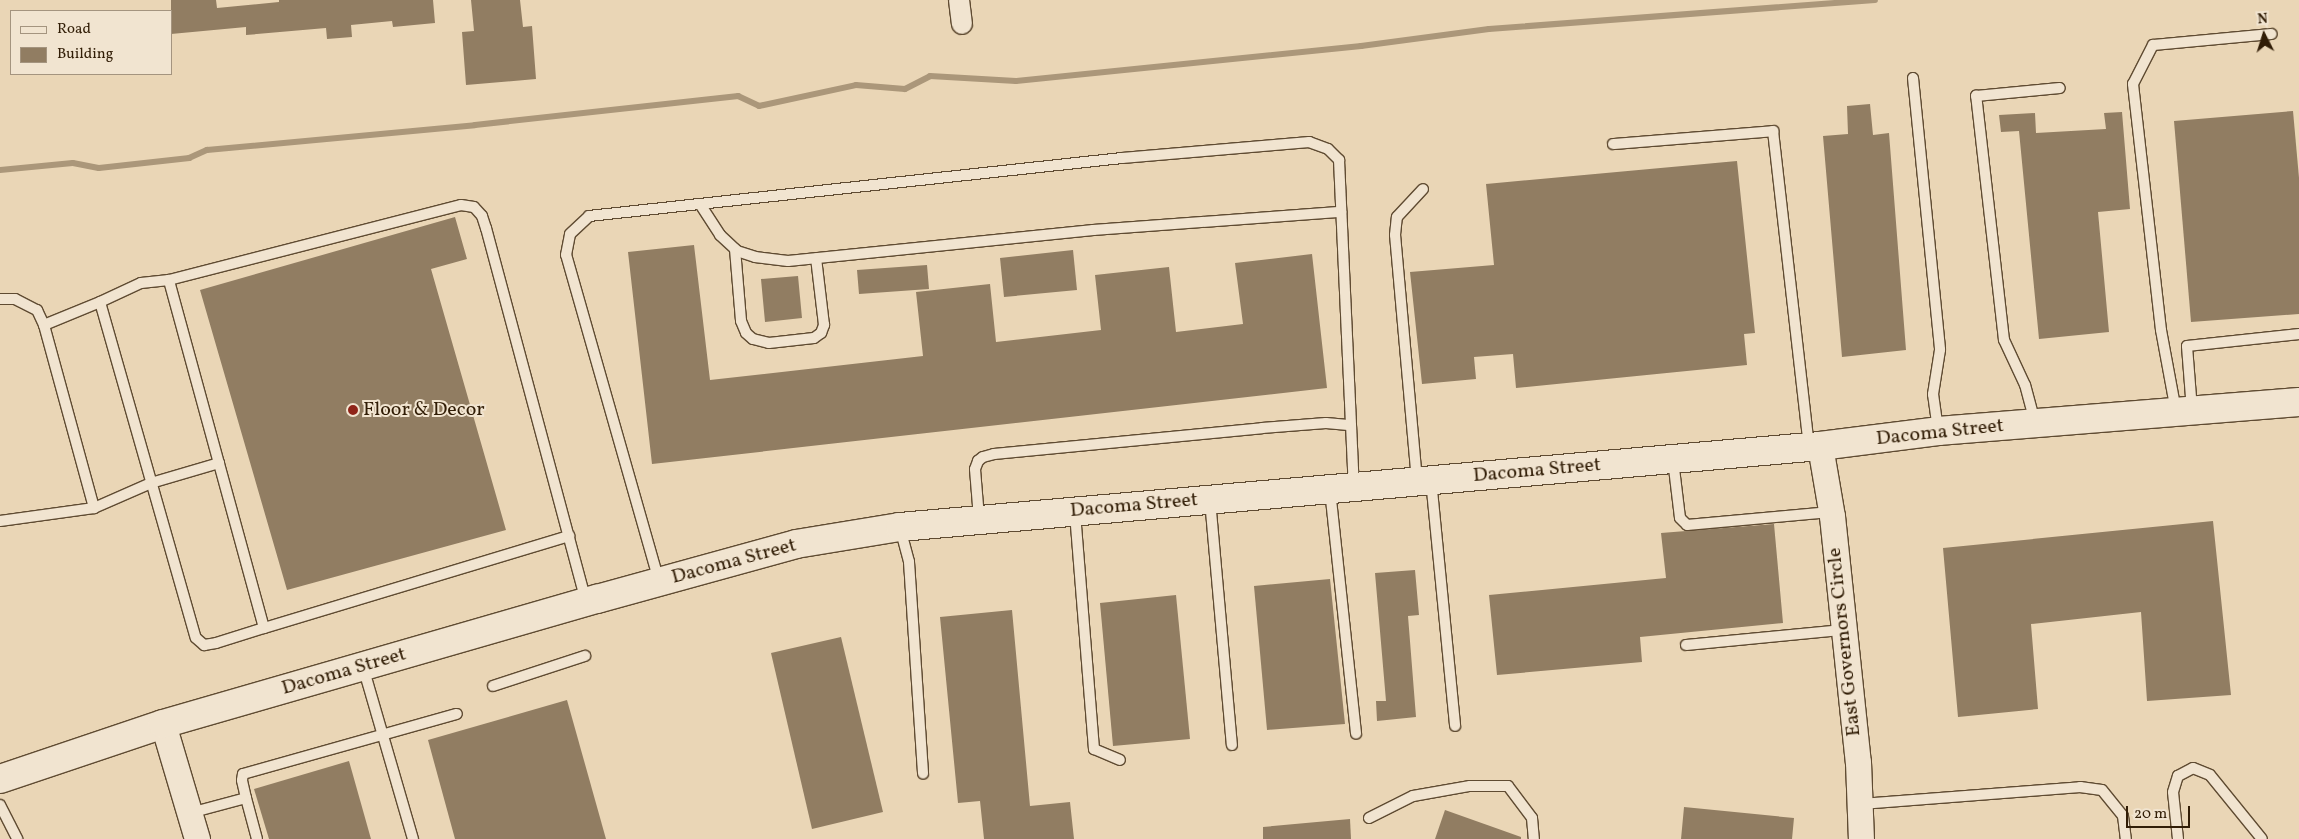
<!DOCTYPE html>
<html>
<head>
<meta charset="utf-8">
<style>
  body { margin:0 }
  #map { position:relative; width:2299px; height:839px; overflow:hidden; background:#ead6b6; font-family:Vollkorn,serif }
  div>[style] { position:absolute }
  .stream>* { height:6px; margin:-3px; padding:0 3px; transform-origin:3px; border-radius:3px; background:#ab977a }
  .building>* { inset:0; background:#917d62 }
  .roads { filter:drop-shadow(1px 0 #5f4b32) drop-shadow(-1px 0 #5f4b32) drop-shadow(0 1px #5f4b32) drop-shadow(0 -1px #5f4b32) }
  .service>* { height:10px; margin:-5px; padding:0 5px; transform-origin:5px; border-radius:5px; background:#f1e4d0 }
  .minor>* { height:20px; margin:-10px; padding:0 10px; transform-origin:10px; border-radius:10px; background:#f1e4d0 }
  .tertiary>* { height:25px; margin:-12.5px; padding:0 12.5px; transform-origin:12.5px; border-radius:12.5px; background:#f1e4d0 }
  .secondary>* { height:28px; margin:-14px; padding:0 14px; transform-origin:14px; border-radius:14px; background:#f1e4d0 }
  .dots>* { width:14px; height:14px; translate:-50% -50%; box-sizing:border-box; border:2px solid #f1e4d0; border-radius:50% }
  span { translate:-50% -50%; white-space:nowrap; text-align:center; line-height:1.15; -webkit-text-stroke:4px #f1e4d0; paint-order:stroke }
  .poi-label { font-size:20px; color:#311d06 }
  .left { translate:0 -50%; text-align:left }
  .street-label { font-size:20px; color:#311d06 }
  .legend { position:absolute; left:10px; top:10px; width:162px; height:65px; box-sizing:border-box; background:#f1e4d0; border:1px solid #a4947f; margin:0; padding:6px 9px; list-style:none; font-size:15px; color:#311d06 }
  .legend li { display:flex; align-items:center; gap:10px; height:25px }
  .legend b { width:25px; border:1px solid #a4947f }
  .north { position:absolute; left:2239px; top:10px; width:50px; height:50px; -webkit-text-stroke:4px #f1e4d0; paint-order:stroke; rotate:355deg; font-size:14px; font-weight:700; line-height:20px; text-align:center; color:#311d06 }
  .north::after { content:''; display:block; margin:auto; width:18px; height:22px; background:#311d06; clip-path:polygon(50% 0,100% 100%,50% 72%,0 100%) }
  .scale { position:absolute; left:2126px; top:806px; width:64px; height:22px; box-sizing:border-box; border:2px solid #311d06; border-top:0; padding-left:6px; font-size:15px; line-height:18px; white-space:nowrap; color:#311d06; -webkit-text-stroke:4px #f1e4d0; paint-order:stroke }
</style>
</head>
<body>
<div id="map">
  <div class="stream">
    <div style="left:0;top:170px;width:73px;rotate:-5.5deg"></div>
    <div style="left:73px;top:163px;width:26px;rotate:11deg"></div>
    <div style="left:99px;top:168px;width:91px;rotate:-6.3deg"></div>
    <div style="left:189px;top:158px;width:20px;rotate:-24deg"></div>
    <div style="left:207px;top:150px;width:269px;rotate:-5.3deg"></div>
    <div style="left:475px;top:125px;width:265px;rotate:-6.3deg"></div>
    <div style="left:738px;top:96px;width:23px;rotate:25deg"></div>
    <div style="left:759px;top:106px;width:99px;rotate:-12.2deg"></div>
    <div style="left:856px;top:85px;width:49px;rotate:4.7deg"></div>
    <div style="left:905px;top:89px;width:28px;rotate:-27deg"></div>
    <div style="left:930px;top:76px;width:86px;rotate:3.3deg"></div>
    <div style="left:1016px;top:81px;width:347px;rotate:-5.8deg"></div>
    <div style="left:1361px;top:46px;width:129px;rotate:-7.6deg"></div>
    <div style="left:1489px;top:29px;width:387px;rotate:-4.3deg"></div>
  </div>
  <div class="building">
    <div style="clip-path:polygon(171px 0,216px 0,217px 8px,279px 2px,279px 0,433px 0,435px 23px,393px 27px,392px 21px,351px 25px,352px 37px,327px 39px,326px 28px,246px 35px,246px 27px,171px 34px)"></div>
    <div style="clip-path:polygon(471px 0,520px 0,523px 27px,532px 26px,536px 79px,466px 85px,462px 32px,474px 31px)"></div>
    <div style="clip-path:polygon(1870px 104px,1873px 135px,1889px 133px,1906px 350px,1842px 357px,1823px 136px,1848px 134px,1847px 106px)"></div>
    <div style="clip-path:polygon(2293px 111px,2299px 178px,2299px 314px,2191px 322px,2174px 121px)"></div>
    <div style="clip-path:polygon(2122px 112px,2130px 209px,2098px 212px,2109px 332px,2039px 339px,2019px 131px,2001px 132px,1999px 115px,2035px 113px,2036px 133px,2106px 129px,2104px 113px)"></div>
    <div style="clip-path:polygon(1737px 161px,1755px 333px,1744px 334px,1747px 365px,1516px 388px,1513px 354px,1474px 357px,1476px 379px,1422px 384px,1410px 272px,1494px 265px,1486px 184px)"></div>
    <div style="clip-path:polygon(455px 217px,467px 259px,431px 269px,506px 530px,287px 590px,200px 290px)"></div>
    <div style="clip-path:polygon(694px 245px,710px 380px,923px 356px,916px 292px,990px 284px,996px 342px,1101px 330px,1095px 275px,1169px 267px,1176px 332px,1243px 324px,1235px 263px,1312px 254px,1327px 388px,652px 464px,628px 252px)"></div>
    <div style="clip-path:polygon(1073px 250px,1077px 290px,1004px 297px,1000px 258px)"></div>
    <div style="clip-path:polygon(927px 265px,929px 289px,859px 294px,857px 270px)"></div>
    <div style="clip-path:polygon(798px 276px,802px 318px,765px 322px,761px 279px)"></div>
    <div style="clip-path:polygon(2213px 521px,2231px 695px,2147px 701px,2141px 612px,2031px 624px,2038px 709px,1958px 717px,1943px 548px)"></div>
    <div style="clip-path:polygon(1774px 524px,1783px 623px,1640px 637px,1642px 662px,1497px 675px,1489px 595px,1666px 578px,1661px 533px)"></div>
    <div style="clip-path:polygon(1415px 570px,1419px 615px,1408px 616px,1416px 717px,1377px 721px,1376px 701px,1386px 701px,1375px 573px)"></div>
    <div style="clip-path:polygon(1330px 579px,1345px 724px,1267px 730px,1254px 586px)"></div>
    <div style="clip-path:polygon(1176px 595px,1190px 739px,1113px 746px,1100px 603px)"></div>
    <div style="clip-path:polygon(1012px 610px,1030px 806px,1070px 802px,1074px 839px,984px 839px,980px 801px,958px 803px,940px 617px)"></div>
    <div style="clip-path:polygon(841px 637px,883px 812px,812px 829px,771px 653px)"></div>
    <div style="clip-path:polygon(567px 700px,606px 839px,455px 839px,428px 740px)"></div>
    <div style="clip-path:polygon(349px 761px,371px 839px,269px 839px,254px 789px)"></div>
    <div style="clip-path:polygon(1684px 807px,1794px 818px,1792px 839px,1681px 839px)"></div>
    <div style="clip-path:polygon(1445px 810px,1521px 837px,1521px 839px,1435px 839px)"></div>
    <div style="clip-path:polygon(1350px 819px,1351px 839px,1263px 839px,1263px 827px)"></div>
  </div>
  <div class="roads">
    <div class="service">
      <div style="left:1913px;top:78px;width:273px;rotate:84.3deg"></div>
      <div style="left:1940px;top:350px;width:45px;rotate:99deg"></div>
      <div style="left:1933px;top:394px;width:36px;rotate:82deg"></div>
      <div style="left:1613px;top:144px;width:161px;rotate:-4.6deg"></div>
      <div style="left:1773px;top:131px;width:317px;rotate:83.5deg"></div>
      <div style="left:700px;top:204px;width:37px;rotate:57deg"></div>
      <div style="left:720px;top:235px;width:23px;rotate:43deg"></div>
      <div style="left:737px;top:251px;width:19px;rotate:18deg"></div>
      <div style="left:755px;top:257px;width:33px;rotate:7deg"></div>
      <div style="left:788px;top:261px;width:307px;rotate:-5.8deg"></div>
      <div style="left:1093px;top:230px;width:249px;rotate:-4.2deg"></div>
      <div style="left:735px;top:249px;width:72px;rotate:85.2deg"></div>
      <div style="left:741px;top:321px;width:13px;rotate:67deg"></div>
      <div style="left:746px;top:333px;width:9px;rotate:41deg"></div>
      <div style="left:753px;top:339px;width:16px;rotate:14deg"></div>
      <div style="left:769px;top:343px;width:45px;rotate:-6.3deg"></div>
      <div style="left:814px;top:338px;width:9px;rotate:-36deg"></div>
      <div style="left:821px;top:333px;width:9px;rotate:-69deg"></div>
      <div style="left:824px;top:325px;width:67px;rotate:-96.8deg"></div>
      <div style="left:0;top:299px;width:15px"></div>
      <div style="left:15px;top:299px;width:25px;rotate:27deg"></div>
      <div style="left:37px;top:310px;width:17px;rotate:65deg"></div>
      <div style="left:44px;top:325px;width:190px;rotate:74.7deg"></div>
      <div style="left:100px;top:302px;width:45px;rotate:-24.9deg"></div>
      <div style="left:141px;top:283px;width:28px;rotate:-6deg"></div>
      <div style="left:44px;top:325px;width:61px;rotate:-22.3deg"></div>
      <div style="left:100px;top:302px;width:349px;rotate:74.1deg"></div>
      <div style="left:196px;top:638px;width:11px;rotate:41deg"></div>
      <div style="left:204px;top:645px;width:12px;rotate:-9deg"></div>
      <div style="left:216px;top:643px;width:50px;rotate:-17.4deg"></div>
      <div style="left:264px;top:628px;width:361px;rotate:-105.3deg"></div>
      <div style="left:169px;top:280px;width:301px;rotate:-14.4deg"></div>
      <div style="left:461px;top:205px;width:13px;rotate:9deg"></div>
      <div style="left:474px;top:207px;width:12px;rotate:48deg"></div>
      <div style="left:482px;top:216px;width:13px;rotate:72deg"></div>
      <div style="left:486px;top:228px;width:386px;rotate:75deg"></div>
      <div style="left:2192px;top:410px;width:64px;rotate:-94.5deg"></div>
      <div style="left:2187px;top:346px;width:113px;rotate:-6.1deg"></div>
      <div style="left:2176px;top:411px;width:82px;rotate:-100.5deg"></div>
      <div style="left:2161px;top:330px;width:248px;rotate:-96.5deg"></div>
      <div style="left:2133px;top:84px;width:44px;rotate:-62.9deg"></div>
      <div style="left:2153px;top:45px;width:119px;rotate:-5.3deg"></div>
      <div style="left:2035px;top:422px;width:38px;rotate:-105deg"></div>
      <div style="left:2025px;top:385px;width:50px;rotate:-115deg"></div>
      <div style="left:2004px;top:340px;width:246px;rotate:-96.5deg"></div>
      <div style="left:1976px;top:96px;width:84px;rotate:-5.4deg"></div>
      <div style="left:1673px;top:460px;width:58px;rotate:83.1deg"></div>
      <div style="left:1680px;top:518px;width:10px;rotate:45deg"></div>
      <div style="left:1687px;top:525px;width:144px;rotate:-5.2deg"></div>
      <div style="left:1431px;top:480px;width:247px;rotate:84.4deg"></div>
      <div style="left:1417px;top:481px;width:247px;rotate:-95.1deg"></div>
      <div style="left:1395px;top:235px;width:18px;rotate:-84deg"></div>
      <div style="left:1397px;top:217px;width:38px;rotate:-47deg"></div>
      <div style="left:1330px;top:490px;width:245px;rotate:83.9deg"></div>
      <div style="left:1210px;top:500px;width:246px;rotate:84.9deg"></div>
      <div style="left:1075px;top:513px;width:237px;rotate:85.4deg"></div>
      <div style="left:1094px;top:749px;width:28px;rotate:23deg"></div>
      <div style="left:979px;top:518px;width:49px;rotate:-94.7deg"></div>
      <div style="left:975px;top:469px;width:9px;rotate:-69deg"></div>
      <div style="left:978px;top:461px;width:6px;rotate:-39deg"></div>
      <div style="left:983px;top:457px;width:11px;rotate:-15deg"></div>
      <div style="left:994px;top:454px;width:269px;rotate:-5.5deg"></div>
      <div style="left:1262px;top:428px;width:64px;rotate:-4.5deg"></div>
      <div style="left:1326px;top:423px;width:25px;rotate:5deg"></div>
      <div style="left:0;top:521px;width:95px;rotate:-7.9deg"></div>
      <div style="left:94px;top:508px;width:62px;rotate:-23.7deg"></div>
      <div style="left:151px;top:483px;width:71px;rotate:-16.4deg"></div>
      <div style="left:900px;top:528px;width:35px;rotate:75deg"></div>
      <div style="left:909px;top:562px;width:212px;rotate:86.2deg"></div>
      <div style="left:659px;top:581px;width:339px;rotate:-105.9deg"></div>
      <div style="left:566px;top:255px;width:21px;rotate:-79deg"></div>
      <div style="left:570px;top:234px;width:26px;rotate:-43deg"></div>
      <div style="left:589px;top:216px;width:536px;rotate:-6.21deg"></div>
      <div style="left:1122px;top:158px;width:188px;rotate:-4.9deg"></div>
      <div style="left:1309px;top:142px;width:20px;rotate:20deg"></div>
      <div style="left:1328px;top:149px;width:16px;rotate:45deg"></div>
      <div style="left:1339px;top:160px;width:326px;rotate:87.4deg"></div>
      <div style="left:264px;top:628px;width:319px;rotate:-16.8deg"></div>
      <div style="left:1686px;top:645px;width:158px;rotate:-5.5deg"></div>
      <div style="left:363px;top:667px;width:179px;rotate:73.8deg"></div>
      <div style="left:493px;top:686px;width:97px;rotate:-18.1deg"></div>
      <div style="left:246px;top:798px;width:42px;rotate:75deg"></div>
      <div style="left:1861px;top:804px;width:220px;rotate:-4.4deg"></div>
      <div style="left:2080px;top:787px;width:22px;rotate:8deg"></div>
      <div style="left:2102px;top:790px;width:33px;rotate:51deg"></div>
      <div style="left:2123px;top:816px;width:23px;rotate:83deg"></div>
      <div style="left:0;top:805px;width:38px;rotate:63deg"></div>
      <div style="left:190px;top:813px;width:58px;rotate:-15deg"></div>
      <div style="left:246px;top:798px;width:18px;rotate:-103deg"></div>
      <div style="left:242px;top:780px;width:6px;rotate:-81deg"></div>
      <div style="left:243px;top:774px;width:222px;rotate:-15.7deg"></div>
      <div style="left:1369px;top:818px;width:49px;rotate:-26.6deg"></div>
      <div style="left:1413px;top:796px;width:58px;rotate:-10deg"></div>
      <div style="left:1470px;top:786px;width:38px"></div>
      <div style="left:1508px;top:786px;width:40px;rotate:53deg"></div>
      <div style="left:1532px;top:818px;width:21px;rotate:85deg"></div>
      <div style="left:2178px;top:839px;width:47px;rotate:-96.1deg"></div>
      <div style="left:2173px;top:792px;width:17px;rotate:-73deg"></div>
      <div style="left:2178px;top:776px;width:17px;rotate:-28deg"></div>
      <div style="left:2193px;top:768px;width:18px;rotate:22deg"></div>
      <div style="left:2210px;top:775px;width:82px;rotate:50.9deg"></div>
    </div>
    <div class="minor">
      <div style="left:959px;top:0;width:24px;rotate:83deg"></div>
    </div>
    <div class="tertiary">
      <div style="left:1820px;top:446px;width:71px;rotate:80.3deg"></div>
      <div style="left:1832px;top:516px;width:247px;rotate:84deg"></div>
      <div style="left:1858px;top:762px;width:77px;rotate:87.8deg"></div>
      <div style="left:163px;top:724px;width:120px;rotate:73.5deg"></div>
    </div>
    <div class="secondary">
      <div style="left:0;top:779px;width:172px;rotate:-18.6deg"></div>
      <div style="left:163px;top:724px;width:452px;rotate:-16.1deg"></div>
      <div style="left:597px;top:599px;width:206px;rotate:-15.4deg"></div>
      <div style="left:796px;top:544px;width:105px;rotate:-9.3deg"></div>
      <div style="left:900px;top:527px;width:924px;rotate:-5.03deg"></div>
      <div style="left:1820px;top:446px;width:119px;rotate:-7.2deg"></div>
      <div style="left:1938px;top:431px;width:362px;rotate:-4.6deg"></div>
    </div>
  </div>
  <div class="dots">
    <div style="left:353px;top:410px;background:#8f2418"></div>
  </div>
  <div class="poi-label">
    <span class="left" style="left:363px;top:410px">Floor &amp; Decor</span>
  </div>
  <div class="street-label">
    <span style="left:1940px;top:433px;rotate:-6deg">Dacoma Street</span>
    <span style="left:1537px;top:471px;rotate:-5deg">Dacoma Street</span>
    <span style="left:1134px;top:506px;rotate:-5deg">Dacoma Street</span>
    <span style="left:734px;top:562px;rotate:-15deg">Dacoma Street</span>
    <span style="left:1845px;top:642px;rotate:-96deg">East Governors Circle</span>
    <span style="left:344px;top:672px;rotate:-16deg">Dacoma Street</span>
  </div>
  <ul class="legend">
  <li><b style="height:6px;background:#f1e4d0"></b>Road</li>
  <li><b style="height:14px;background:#917d62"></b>Building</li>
  </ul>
  <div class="north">N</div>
  <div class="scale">20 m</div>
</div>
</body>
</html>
